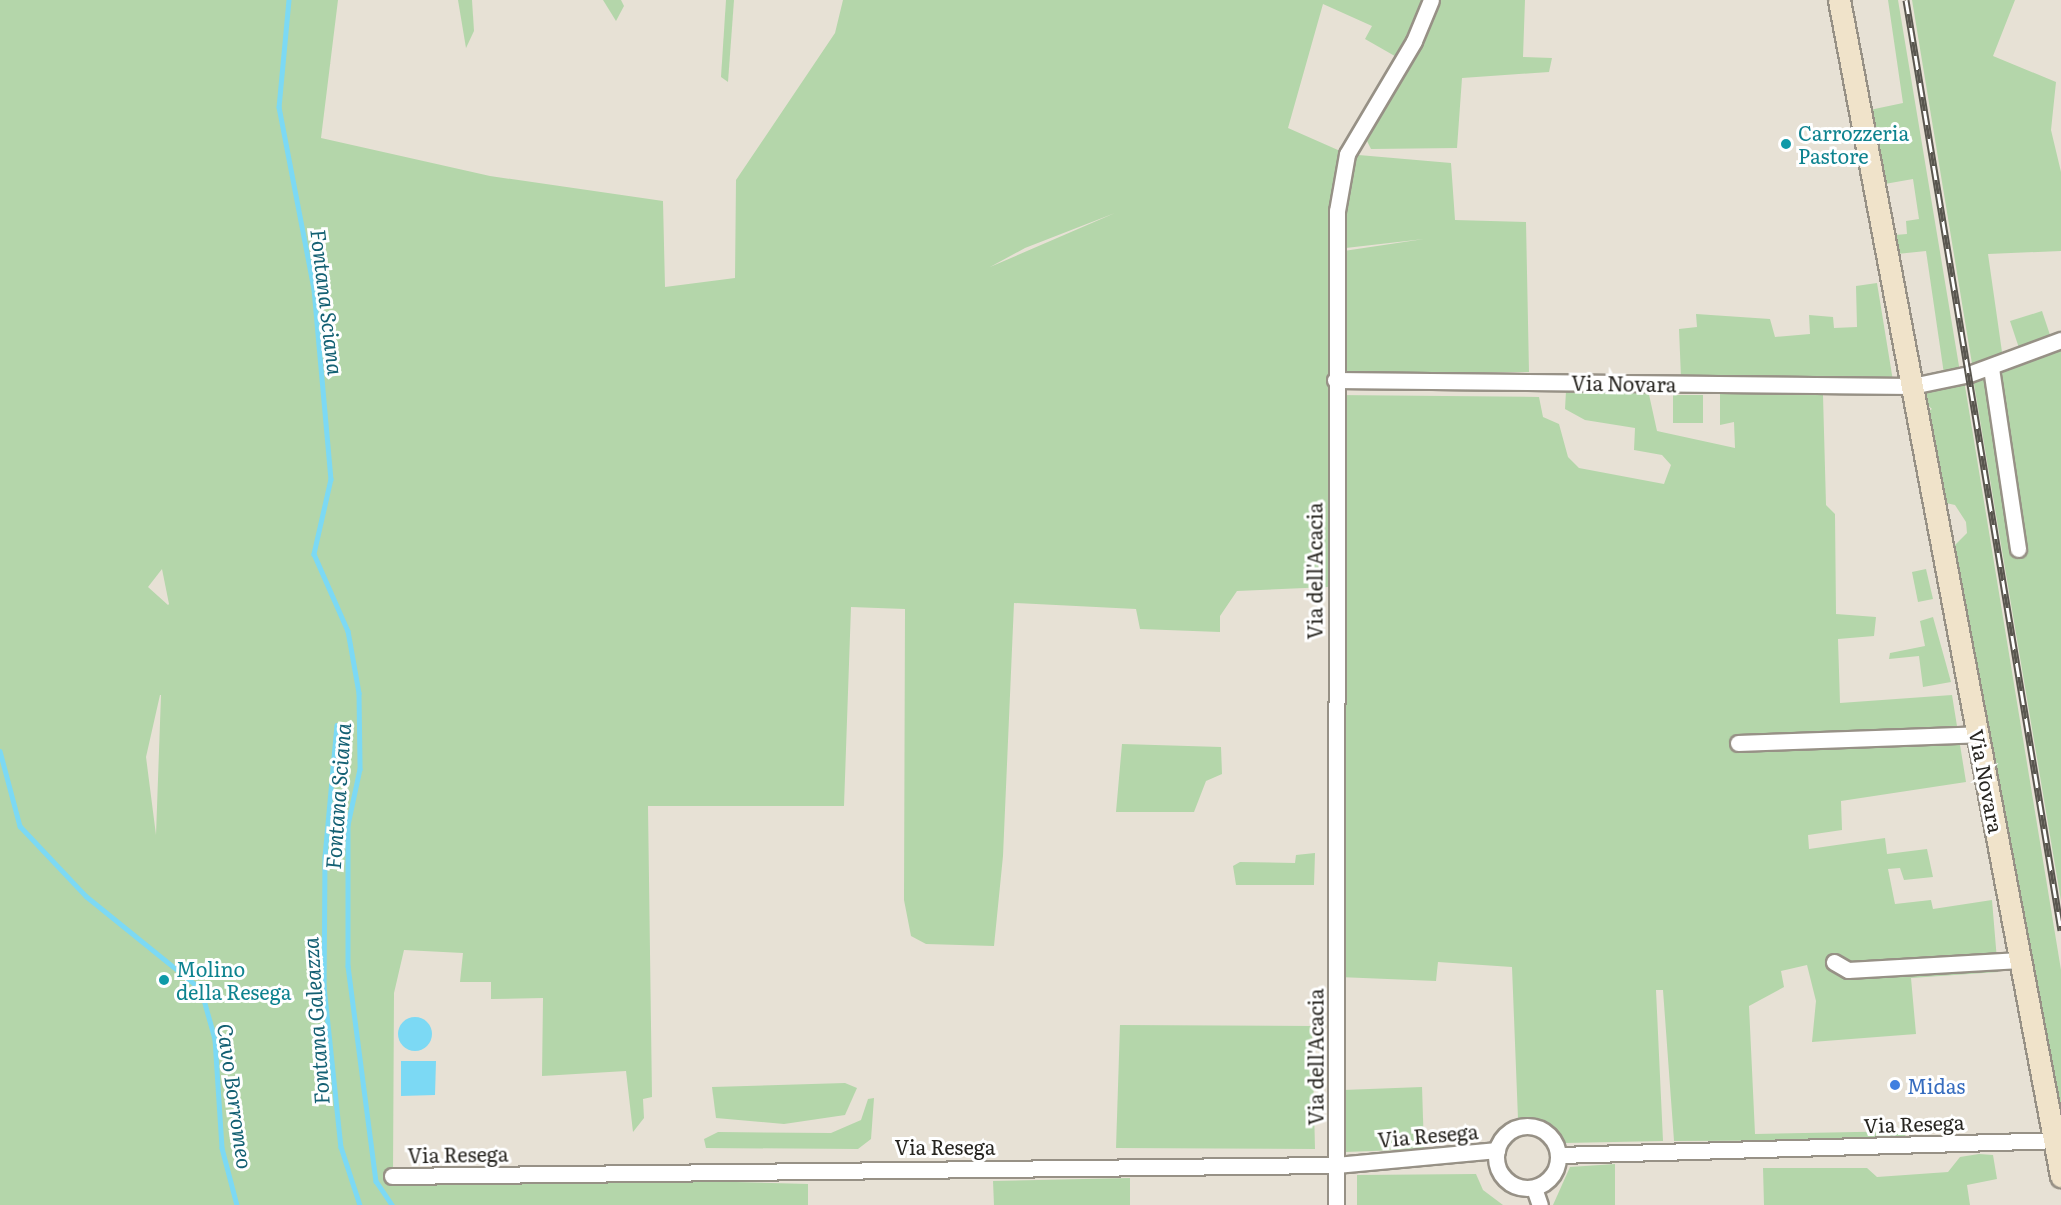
<!DOCTYPE html>
<html>
<head>
<meta charset="utf-8">
<style>
  body { margin:0 }
  #map { position:relative; width:2061px; height:1205px; overflow:hidden; background:#e7e1d5; font-family:Literata,serif }
  div>[style] { position:absolute }
  .green>* { inset:0; background:#b4d6aa }
  .water>* { inset:0; background:#7cd9f4 }
  .round { border-radius:50% }
  .stream>* { height:4.5px; margin:-2.25px; padding:0 2.25px; transform-origin:2.25px; border-radius:2.25px; background:#7cd9f4 }
  .roads { filter:drop-shadow(2px 0 #979186) drop-shadow(-2px 0 #979186) drop-shadow(0 2px #979186) drop-shadow(0 -2px #979186) }
  .minor>* { height:15px; margin:-7.5px; padding:0 7.5px; transform-origin:7.5px; border-radius:7.5px; background:#fff }
  .minor>.ring { margin:-7.5px; padding:0; box-sizing:content-box; background:none; border:15px solid #fff; border-radius:50% }
  .secondary>* { height:21px; margin:-10.5px; padding:0 10.5px; transform-origin:10.5px; border-radius:10.5px; background:#f0e3ca }
  .rail>* { height:7px; margin-top:-3.5px; transform-origin:0; background:repeating-linear-gradient(90deg,#fff 0 14px,#59564f 0 28px); box-sizing:border-box; border-block:2px solid #59564f }
  .dots>* { width:16px; height:16px; translate:-50% -50%; box-sizing:border-box; border:3px solid #fff; border-radius:50% }
  span { translate:-50% -50%; white-space:nowrap; text-align:center; line-height:1.15; -webkit-text-stroke:6px #fff; paint-order:stroke }
  .culture-label { font-size:20px; color:#0d838f }
  .left { translate:0 -50%; text-align:left }
  .street-label { font-size:20px; color:#272520 }
  .shop-label { font-size:20px; color:#366cbe }
  .water-label { font-size:21px; color:#136073; font-style:italic }
</style>
</head>
<body>
<div id="map">
  <div class="green">
    <div style="clip-path:polygon(evenodd,0 0,338px 0,321px 138px,490px 176px,663px 201px,665px 287px,735px 278px,736px 180px,835px 33px,843px 0,1426px 0,1400px 59px,1365px 39px,1372px 26px,1323px 4px,1288px 128px,1347px 154px,1451px 163px,1455px 220px,1526px 222px,1529px 372px,1335px 373px,1337px 252px,1424px 239px,1337px 249px,1332px 211px,1328px 587px,1237px 591px,1220px 616px,1220px 632px,1140px 629px,1136px 609px,1014px 603px,1003px 856px,994px 946px,926px 944px,911px 936px,904px 900px,905px 609px,851px 607px,844px 806px,648px 806px,652px 1097px,643px 1099px,644px 1118px,633px 1132px,626px 1071px,542px 1076px,543px 998px,491px 999px,491px 982px,460px 982px,463px 953px,404px 950px,394px 993px,393px 1173px,808px 1184px,808px 1205px,0 1205px,0 0,1115px 213px,990px 267px,1025px 248px,1115px 213px,0 0,162px 569px,169px 604px,168px 605px,148px 587px,162px 569px,0 0,160px 695px,161px 695px,156px 835px,146px 757px,160px 695px)"></div>
    <div style="clip-path:polygon(458px 0,472px 0,474px 31px,466px 48px)"></div>
    <div style="clip-path:polygon(603px 0,621px 0,624px 6px,616px 21px)"></div>
    <div style="clip-path:polygon(726px 0,734px 0,728px 82px,721px 77px)"></div>
    <div style="clip-path:polygon(1440px 0,1525px 0,1523px 57px,1552px 58px,1549px 72px,1462px 78px,1457px 148px,1371px 149px,1367px 141px,1428px 33px)"></div>
    <div style="clip-path:polygon(1888px 0,1898px 0,1960px 372px,1944px 374px,1926px 251px,1897px 254px,1895px 235px,1907px 234px,1906px 221px,1919px 219px,1913px 179px,1879px 185px,1865px 111px,1903px 103px)"></div>
    <div style="clip-path:polygon(1912px 0,2015px 0,1993px 56px,2056px 82px,2051px 130px,2061px 172px,2061px 251px,1988px 254px,2003px 359px,1973px 370px)"></div>
    <div style="clip-path:polygon(1877px 283px,1893px 381px,1681px 378px,1679px 329px,1697px 327px,1696px 314px,1770px 319px,1775px 337px,1810px 334px,1809px 315px,1833px 317px,1834px 328px,1857px 327px,1856px 286px)"></div>
    <div style="clip-path:polygon(2042px 311px,2051px 338px,2019px 348px,2010px 321px)"></div>
    <div style="clip-path:polygon(2061px 346px,2061px 901px,1973px 378px)"></div>
    <div style="clip-path:polygon(1964px 380px,2061px 970px,2061px 1126px,1949px 551px,1967px 533px,1966px 522px,1955px 505px,1937px 501px,1921px 415px,1932px 409px,1924px 402px,1924px 390px)"></div>
    <div style="clip-path:polygon(1648px 390px,1657px 431px,1735px 448px,1734px 422px,1720px 425px,1720px 390px,1823px 395px,1826px 505px,1835px 514px,1836px 614px,1876px 617px,1874px 636px,1838px 639px,1840px 703px,1952px 695px,1966px 782px,1841px 801px,1842px 830px,1808px 835px,1809px 849px,1885px 838px,1887px 854px,1927px 849px,1933px 877px,1904px 880px,1900px 868px,1888px 869px,1895px 904px,1931px 900px,1933px 909px,1992px 900px,1998px 972px,1911px 978px,1916px 1034px,1812px 1042px,1816px 1001px,1807px 965px,1781px 971px,1784px 987px,1749px 1006px,1755px 1134px,1908px 1131px,1903px 1140px,1674px 1141px,1663px 990px,1656px 990px,1663px 1141px,1564px 1143px,1541px 1122px,1518px 1119px,1512px 967px,1438px 962px,1436px 981px,1339px 977px,1335px 395px,1539px 397px,1543px 417px,1559px 424px,1568px 457px,1579px 468px,1664px 484px,1671px 465px,1662px 455px,1634px 450px,1635px 428px,1585px 420px,1565px 409px,1566px 391px)"></div>
    <div style="clip-path:polygon(1673px 395px,1703px 395px,1703px 423px,1673px 423px)"></div>
    <div style="clip-path:polygon(1926px 569px,1933px 599px,1918px 602px,1912px 572px)"></div>
    <div style="clip-path:polygon(1933px 617px,1951px 682px,1923px 687px,1919px 656px,1889px 659px,1890px 653px,1925px 646px,1920px 621px)"></div>
    <div style="clip-path:polygon(1122px 744px,1221px 747px,1222px 774px,1206px 781px,1194px 812px,1116px 812px)"></div>
    <div style="clip-path:polygon(1315px 853px,1314px 885px,1236px 885px,1233px 866px,1240px 862px,1295px 863px,1296px 855px)"></div>
    <div style="clip-path:polygon(1120px 1025px,1312px 1026px,1315px 1149px,1116px 1148px)"></div>
    <div style="clip-path:polygon(845px 1083px,857px 1088px,845px 1115px,784px 1124px,716px 1118px,712px 1087px)"></div>
    <div style="clip-path:polygon(1422px 1087px,1424px 1149px,1345px 1152px,1343px 1090px)"></div>
    <div style="clip-path:polygon(874px 1098px,871px 1139px,858px 1149px,706px 1148px,704px 1139px,718px 1132px,831px 1133px,861px 1120px,868px 1099px)"></div>
    <div style="clip-path:polygon(1979px 1154px,1993px 1155px,1997px 1179px,1967px 1185px,1970px 1205px,1764px 1205px,1763px 1168px,1867px 1168px,1877px 1177px,1948px 1172px,1960px 1157px)"></div>
    <div style="clip-path:polygon(1615px 1164px,1615px 1205px,1553px 1205px,1570px 1167px)"></div>
    <div style="clip-path:polygon(1476px 1174px,1483px 1190px,1503px 1205px,1357px 1205px,1357px 1175px)"></div>
    <div style="clip-path:polygon(1130px 1178px,1130px 1205px,994px 1205px,993px 1181px)"></div>
  </div>
  <div class="water">
    <div class="round" style="left:398px;top:1017px;width:34px;height:34px"></div>
    <div style="clip-path:polygon(401px 1061px,436px 1061px,435px 1095px,401px 1096px)"></div>
  </div>
  <div class="stream">
    <div style="left:289px;top:0;width:107px;rotate:95.3deg"></div>
    <div style="left:279px;top:107px;width:185px;rotate:79.1deg"></div>
    <div style="left:314px;top:289px;width:191px;rotate:84.9deg"></div>
    <div style="left:331px;top:479px;width:77px;rotate:102.8deg"></div>
    <div style="left:314px;top:554px;width:84px;rotate:66.2deg"></div>
    <div style="left:348px;top:631px;width:63px;rotate:79.9deg"></div>
    <div style="left:359px;top:693px;width:76px;rotate:89.2deg"></div>
    <div style="left:360px;top:769px;width:57px;rotate:102.1deg"></div>
    <div style="left:348px;top:825px;width:141px;rotate:90deg"></div>
    <div style="left:348px;top:966px;width:217px;rotate:82.6deg"></div>
    <div style="left:376px;top:1181px;width:29px;rotate:56deg"></div>
    <div style="left:337px;top:725px;width:133px;rotate:95.2deg"></div>
    <div style="left:325px;top:857px;width:129px;rotate:90.4deg"></div>
    <div style="left:324px;top:986px;width:162px;rotate:84deg"></div>
    <div style="left:341px;top:1147px;width:61px;rotate:71.9deg"></div>
    <div style="left:0;top:751px;width:78px;rotate:75.1deg"></div>
    <div style="left:20px;top:826px;width:96px;rotate:46.7deg"></div>
    <div style="left:86px;top:896px;width:148px;rotate:39deg"></div>
    <div style="left:201px;top:989px;width:52px;rotate:74.4deg"></div>
    <div style="left:215px;top:1039px;width:109px;rotate:86.3deg"></div>
    <div style="left:222px;top:1148px;width:59px;rotate:75.3deg"></div>
  </div>
  <div class="roads">
    <div class="minor">
      <div style="left:1991px;top:368px;width:183px;rotate:81.5deg"></div>
      <div style="left:1335px;top:380px;width:577px;rotate:0.6deg"></div>
      <div style="left:1912px;top:386px;width:58px;rotate:-11.9deg"></div>
      <div style="left:1969px;top:374px;width:98px;rotate:-20.3deg"></div>
      <div style="left:1738px;top:743px;width:240px;rotate:-2.1deg"></div>
      <div style="left:1834px;top:962px;width:16px;rotate:30deg"></div>
      <div style="left:1848px;top:970px;width:172px;rotate:-3.3deg"></div>
      <div class="ring" style="left:1496px;top:1126px;width:47px;height:47px"></div>
      <div style="left:1559px;top:1155px;width:502px;rotate:-1.71deg"></div>
      <div style="left:392px;top:1176px;width:944px;rotate:-0.67deg"></div>
      <div style="left:1336px;top:1165px;width:162px;rotate:-5.3deg"></div>
      <div style="left:1534px;top:1188px;width:18px;rotate:71deg"></div>
      <div style="left:1336px;top:1205px;width:994px;rotate:-89.94deg"></div>
      <div style="left:1337px;top:211px;width:58px;rotate:-80deg"></div>
      <div style="left:1347px;top:154px;width:131px;rotate:-59.3deg"></div>
      <div style="left:1414px;top:41px;width:44px;rotate:-67.5deg"></div>
    </div>
    <div class="secondary">
      <div style="left:1839px;top:0;width:1197px;rotate:79.31deg"></div>
    </div>
  </div>
  <div class="rail">
    <div style="left:1906px;top:0;width:943px;rotate:80.54deg"></div>
  </div>
  <div class="dots">
    <div style="left:1786px;top:144px;background:#0f9aa8"></div>
    <div style="left:164px;top:980px;background:#0f9aa8"></div>
    <div style="left:1895px;top:1085px;background:#3f7fe0"></div>
  </div>
  <div class="culture-label">
    <span class="left" style="left:1798px;top:144px">Carrozzeria<br>Pastore</span>
    <span class="left" style="left:176px;top:980px">Molino<br>della Resega</span>
  </div>
  <div class="street-label">
    <span style="left:1624px;top:383px;rotate:1deg">Via Novara</span>
    <span style="left:1314px;top:571px;rotate:-90deg">Via dell'Acacia</span>
    <span style="left:1987px;top:781px;rotate:79deg">Via Novara</span>
    <span style="left:1315px;top:1057px;rotate:-90deg">Via dell'Acacia</span>
    <span style="left:1914px;top:1123px;rotate:-2deg">Via Resega</span>
    <span style="left:1428px;top:1135px;rotate:-5deg">Via Resega</span>
    <span style="left:945px;top:1146px">Via Resega</span>
    <span style="left:458px;top:1154px;rotate:-1deg">Via Resega</span>
  </div>
  <div class="shop-label">
    <span class="left" style="left:1907px;top:1085px">Midas</span>
  </div>
  <div class="water-label">
    <span style="left:328px;top:302px;rotate:83deg">Fontana Sciana</span>
    <span style="left:337px;top:796px;rotate:-86deg">Fontana Sciana</span>
    <span style="left:315px;top:1021px;rotate:-94deg">Fontana Galeazza</span>
    <span style="left:236px;top:1096px;rotate:82deg">Cavo Borromeo</span>
  </div>
</div>
</body>
</html>
